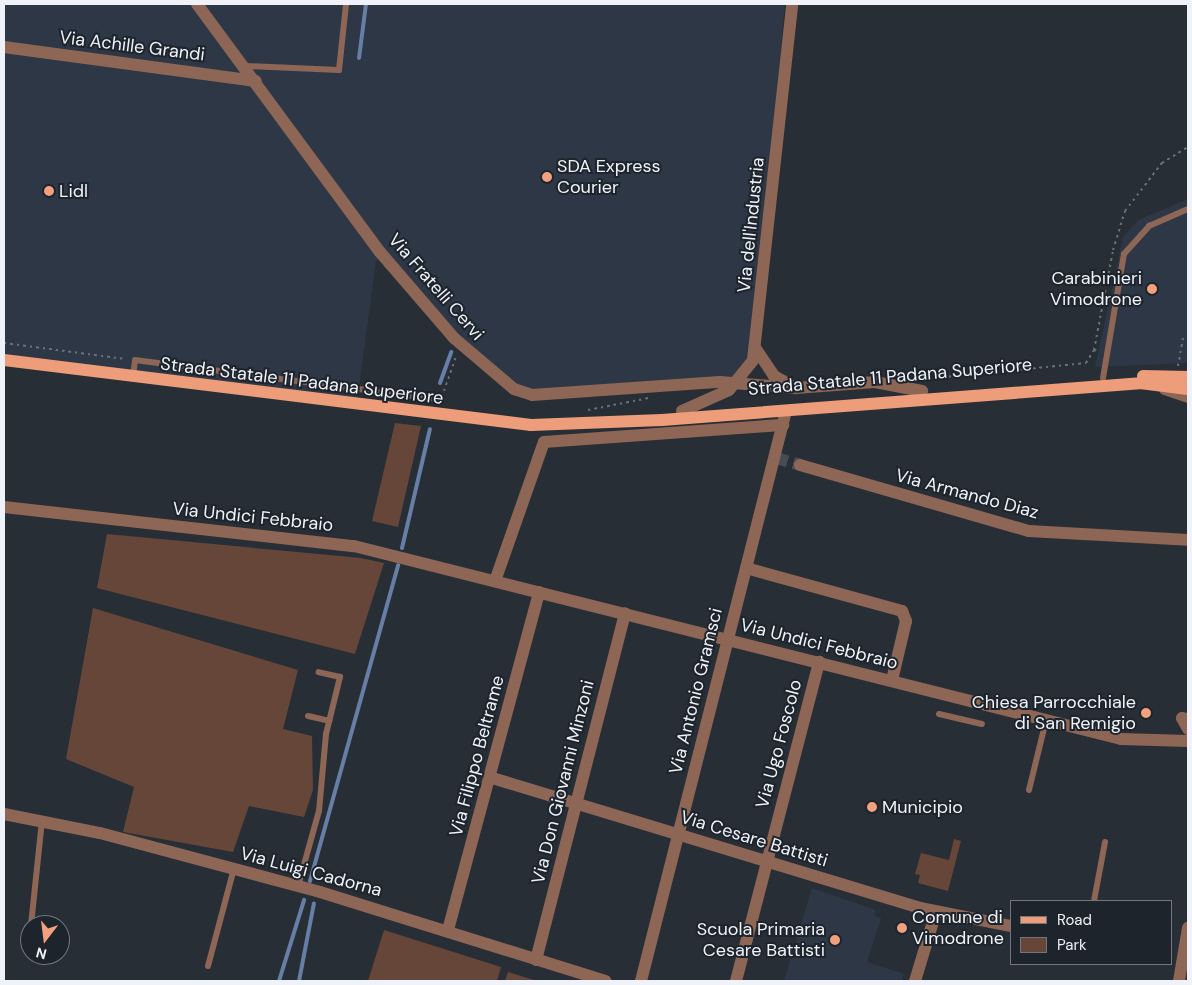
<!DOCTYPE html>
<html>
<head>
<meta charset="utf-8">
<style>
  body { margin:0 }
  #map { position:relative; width:1192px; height:985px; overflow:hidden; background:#282e36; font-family:"DM Sans",sans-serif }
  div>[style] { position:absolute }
  .built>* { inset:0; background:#2e3745 }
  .green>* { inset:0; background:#664638 }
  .stream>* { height:4px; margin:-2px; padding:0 2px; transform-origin:2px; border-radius:2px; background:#677fa6 }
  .street-tunnel>* { height:12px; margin-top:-6px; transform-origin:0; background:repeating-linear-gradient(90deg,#464c53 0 12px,transparent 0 18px) }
  .path>* { height:2px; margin-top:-1px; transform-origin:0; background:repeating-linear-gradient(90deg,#6a7077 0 2.5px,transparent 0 6.5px) }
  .lane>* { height:6px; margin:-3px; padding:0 3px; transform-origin:3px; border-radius:3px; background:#8d6655 }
  .street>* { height:12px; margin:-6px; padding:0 6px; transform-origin:6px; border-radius:6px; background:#8d6655 }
  .primary>* { height:12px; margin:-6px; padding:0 6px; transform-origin:6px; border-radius:6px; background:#ed9d7a }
  .dots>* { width:14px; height:14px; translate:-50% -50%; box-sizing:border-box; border:2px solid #1e242c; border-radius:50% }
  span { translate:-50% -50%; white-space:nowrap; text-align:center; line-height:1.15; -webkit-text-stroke:4px #1e242c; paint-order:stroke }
  .street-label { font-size:18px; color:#eff3f9 }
  .poi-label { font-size:18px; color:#eff3f9 }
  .left { translate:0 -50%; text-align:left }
  .right { translate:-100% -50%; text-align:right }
  .frame { position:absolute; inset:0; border:5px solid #eff3f9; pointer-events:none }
  .legend { position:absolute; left:1010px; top:900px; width:162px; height:65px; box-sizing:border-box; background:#1e242c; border:1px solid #72777e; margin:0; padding:6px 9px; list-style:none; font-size:15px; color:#eff3f9 }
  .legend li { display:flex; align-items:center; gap:10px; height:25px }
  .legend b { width:25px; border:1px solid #72777e }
  .north { position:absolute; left:20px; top:915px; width:50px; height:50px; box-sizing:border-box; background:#1e242c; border:1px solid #72777e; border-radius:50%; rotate:195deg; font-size:14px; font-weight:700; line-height:20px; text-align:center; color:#eff3f9 }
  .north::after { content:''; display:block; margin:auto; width:18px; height:22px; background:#f1a17e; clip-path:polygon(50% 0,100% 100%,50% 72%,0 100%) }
</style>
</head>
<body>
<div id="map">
  <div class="built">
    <div style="clip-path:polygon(4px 4px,785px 4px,751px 359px,732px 377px,521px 392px,466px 346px,385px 254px,376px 261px,357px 402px,4px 354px)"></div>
    <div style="clip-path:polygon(1188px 199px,1188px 363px,1095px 367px,1123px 237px,1138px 220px)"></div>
    <div style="clip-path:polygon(812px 888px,876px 910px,874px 915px,881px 918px,867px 962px,904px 974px,901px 981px,784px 981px)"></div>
  </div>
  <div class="green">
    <div style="clip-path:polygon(395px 423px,421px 426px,398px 527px,372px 521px)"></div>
    <div style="clip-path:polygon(107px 534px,361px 558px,384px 563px,355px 654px,97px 588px)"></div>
    <div style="clip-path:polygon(93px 608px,298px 670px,283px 729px,312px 736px,313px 790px,304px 817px,249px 806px,233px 852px,123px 832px,134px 787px,66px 759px)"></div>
    <div style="clip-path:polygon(954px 839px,961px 841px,948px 891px,918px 883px,920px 875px,915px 874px,921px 853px,949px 860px)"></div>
    <div style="clip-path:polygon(384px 930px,501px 967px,497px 981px,368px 981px)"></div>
    <div style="clip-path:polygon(508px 972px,537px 981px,505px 981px)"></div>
  </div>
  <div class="stream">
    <div style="left:359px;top:58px;width:54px;rotate:-82.6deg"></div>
    <div style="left:440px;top:383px;width:33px;rotate:-70deg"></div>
    <div style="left:402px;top:548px;width:122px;rotate:-76.8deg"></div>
    <div style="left:310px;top:881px;width:328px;rotate:-74.4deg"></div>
    <div style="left:279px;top:981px;width:85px;rotate:-72.8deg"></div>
    <div style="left:299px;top:981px;width:79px;rotate:-79.1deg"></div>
  </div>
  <div class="street-tunnel">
    <div style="left:776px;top:458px;width:25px;rotate:16deg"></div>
  </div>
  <div class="path">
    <div style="left:4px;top:343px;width:122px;rotate:7.5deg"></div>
    <div style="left:1094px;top:350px;width:102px;rotate:-79.2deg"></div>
    <div style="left:1113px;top:250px;width:41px;rotate:-72.9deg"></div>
    <div style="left:1125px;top:211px;width:61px;rotate:-52.4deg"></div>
    <div style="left:1162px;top:163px;width:31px;rotate:-32deg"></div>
    <div style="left:1178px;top:366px;width:29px;rotate:-80deg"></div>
    <div style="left:923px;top:379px;width:164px;rotate:-5.6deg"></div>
    <div style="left:1086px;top:363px;width:15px;rotate:-58deg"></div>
    <div style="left:1094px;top:350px;width:5px;rotate:11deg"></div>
    <div style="left:444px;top:391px;width:37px;rotate:-71deg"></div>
    <div style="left:588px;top:410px;width:62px;rotate:-11.1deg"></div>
  </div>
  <div class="lane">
    <div style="left:246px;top:66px;width:93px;rotate:2.5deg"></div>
    <div style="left:339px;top:70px;width:66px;rotate:-83.9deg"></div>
    <div style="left:133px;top:377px;width:17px;rotate:-83deg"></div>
    <div style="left:135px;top:360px;width:309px;rotate:7.4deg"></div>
    <div style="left:1103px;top:378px;width:126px;rotate:-80.4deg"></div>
    <div style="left:1124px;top:254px;width:38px;rotate:-48deg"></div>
    <div style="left:1149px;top:226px;width:43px;rotate:-23.6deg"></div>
    <div style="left:939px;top:714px;width:44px;rotate:13.1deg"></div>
    <div style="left:308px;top:716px;width:22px;rotate:13deg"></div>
    <div style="left:1029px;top:790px;width:72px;rotate:-76.3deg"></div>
    <div style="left:298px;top:886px;width:78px;rotate:-74.4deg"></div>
    <div style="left:319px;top:811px;width:77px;rotate:-84.8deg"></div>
    <div style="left:326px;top:734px;width:59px;rotate:-76.2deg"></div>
    <div style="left:340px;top:677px;width:22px;rotate:-167deg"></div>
    <div style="left:1094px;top:901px;width:60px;rotate:-79.4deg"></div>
    <div style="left:31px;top:925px;width:105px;rotate:-84deg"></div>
    <div style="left:208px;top:966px;width:101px;rotate:-75.1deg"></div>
  </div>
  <div class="street">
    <div style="left:197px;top:4px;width:308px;rotate:53.6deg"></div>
    <div style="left:380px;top:252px;width:113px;rotate:49.3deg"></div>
    <div style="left:454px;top:338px;width:79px;rotate:40.4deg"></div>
    <div style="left:514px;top:389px;width:19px;rotate:18deg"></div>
    <div style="left:532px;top:395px;width:188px;rotate:-4deg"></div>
    <div style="left:720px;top:382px;width:76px;rotate:4.5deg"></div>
    <div style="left:4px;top:47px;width:254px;rotate:7.7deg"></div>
    <div style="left:756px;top:349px;width:32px;rotate:56deg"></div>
    <div style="left:774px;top:376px;width:25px;rotate:29deg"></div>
    <div style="left:796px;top:388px;width:79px;rotate:-4.3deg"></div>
    <div style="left:875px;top:382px;width:48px;rotate:10.8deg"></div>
    <div style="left:1165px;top:389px;width:24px;rotate:19deg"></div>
    <div style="left:682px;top:411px;width:51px;rotate:-24.1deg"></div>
    <div style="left:729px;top:390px;width:38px;rotate:-51deg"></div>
    <div style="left:753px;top:360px;width:358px;rotate:-83.7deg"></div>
    <div style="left:800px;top:465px;width:238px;rotate:16.1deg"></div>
    <div style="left:1029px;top:531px;width:159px;rotate:3.2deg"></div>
    <div style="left:4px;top:507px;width:352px;rotate:6.4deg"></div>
    <div style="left:354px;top:546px;width:791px;rotate:14.12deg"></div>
    <div style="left:1121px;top:739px;width:67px;rotate:1.7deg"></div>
    <div style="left:746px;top:568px;width:162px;rotate:15.4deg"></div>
    <div style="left:902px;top:611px;width:11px;rotate:68deg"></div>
    <div style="left:906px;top:621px;width:61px;rotate:103.3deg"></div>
    <div style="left:495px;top:581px;width:147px;rotate:-70.6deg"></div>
    <div style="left:544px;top:442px;width:240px;rotate:-4.1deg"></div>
    <div style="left:1188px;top:719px;width:6px;rotate:-171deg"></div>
    <div style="left:1182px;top:718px;width:13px;rotate:61deg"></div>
    <div style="left:489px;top:777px;width:450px;rotate:16.9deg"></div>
    <div style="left:920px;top:908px;width:93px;rotate:11.2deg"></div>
    <div style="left:4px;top:814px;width:98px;rotate:11.2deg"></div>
    <div style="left:100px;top:833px;width:228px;rotate:15deg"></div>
    <div style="left:320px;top:892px;width:299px;rotate:17.3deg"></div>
    <div style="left:448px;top:930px;width:350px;rotate:-74.9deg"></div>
    <div style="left:536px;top:960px;width:358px;rotate:-75.6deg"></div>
    <div style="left:641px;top:981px;width:588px;rotate:-75.73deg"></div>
    <div style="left:736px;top:981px;width:330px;rotate:-75.4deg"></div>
    <div style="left:915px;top:981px;width:72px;rotate:-73.1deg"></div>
    <div style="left:1179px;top:981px;width:54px;rotate:-80.4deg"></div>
  </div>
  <div class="primary">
    <div style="left:4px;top:360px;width:531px;rotate:7.03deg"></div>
    <div style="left:531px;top:425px;width:131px;rotate:-2.2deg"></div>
    <div style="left:662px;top:420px;width:479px;rotate:-4.4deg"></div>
    <div style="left:1140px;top:383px;width:48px;rotate:7.1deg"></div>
    <div style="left:1143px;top:376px;width:45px;rotate:1.3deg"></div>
  </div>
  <div class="dots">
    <div style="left:547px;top:177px;background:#f1a17e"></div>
    <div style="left:49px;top:191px;background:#f1a17e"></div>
    <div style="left:1152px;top:289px;background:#f1a17e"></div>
    <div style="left:1146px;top:713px;background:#f1a17e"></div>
    <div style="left:872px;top:807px;background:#f1a17e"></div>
    <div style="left:902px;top:928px;background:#f1a17e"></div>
    <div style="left:835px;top:940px;background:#f1a17e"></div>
  </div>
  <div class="street-label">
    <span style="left:132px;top:46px;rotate:7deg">Via Achille Grandi</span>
    <span style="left:751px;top:225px;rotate:-84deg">Via dell'Industria</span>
    <span style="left:436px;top:287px;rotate:49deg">Via Fratelli Cervi</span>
    <span style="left:890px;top:377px;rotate:-5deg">Strada Statale 11 Padana Superiore</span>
    <span style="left:302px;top:381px;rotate:7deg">Strada Statale 11 Padana Superiore</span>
    <span style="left:967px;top:494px;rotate:15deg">Via Armando Diaz</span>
    <span style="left:253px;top:517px;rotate:6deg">Via Undici Febbraio</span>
    <span style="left:819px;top:644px;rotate:14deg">Via Undici Febbraio</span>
    <span style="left:696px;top:691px;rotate:-76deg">Via Antonio Gramsci</span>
    <span style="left:779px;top:744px;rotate:-75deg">Via Ugo Foscolo</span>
    <span style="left:477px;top:756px;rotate:-75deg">Via Filippo Beltrame</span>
    <span style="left:563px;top:782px;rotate:-76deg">Via Don Giovanni Minzoni</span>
    <span style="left:754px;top:839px;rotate:17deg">Via Cesare Battisti</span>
    <span style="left:311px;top:872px;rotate:15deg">Via Luigi Cadorna</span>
  </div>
  <div class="poi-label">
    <span class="left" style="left:557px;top:177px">SDA Express<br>Courier</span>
    <span class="left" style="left:59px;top:191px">Lidl</span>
    <span class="right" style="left:1142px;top:289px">Carabinieri<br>Vimodrone</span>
    <span class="right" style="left:1136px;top:713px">Chiesa Parrocchiale<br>di San Remigio</span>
    <span class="left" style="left:882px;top:807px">Municipio</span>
    <span class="left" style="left:912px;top:928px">Comune di<br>Vimodrone</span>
    <span class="right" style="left:825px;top:940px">Scuola Primaria<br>Cesare Battisti</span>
  </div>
  <div class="frame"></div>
  <ul class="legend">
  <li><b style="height:6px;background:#ed9d7a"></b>Road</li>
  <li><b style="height:14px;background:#664638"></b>Park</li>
  </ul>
  <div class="north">N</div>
</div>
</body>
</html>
